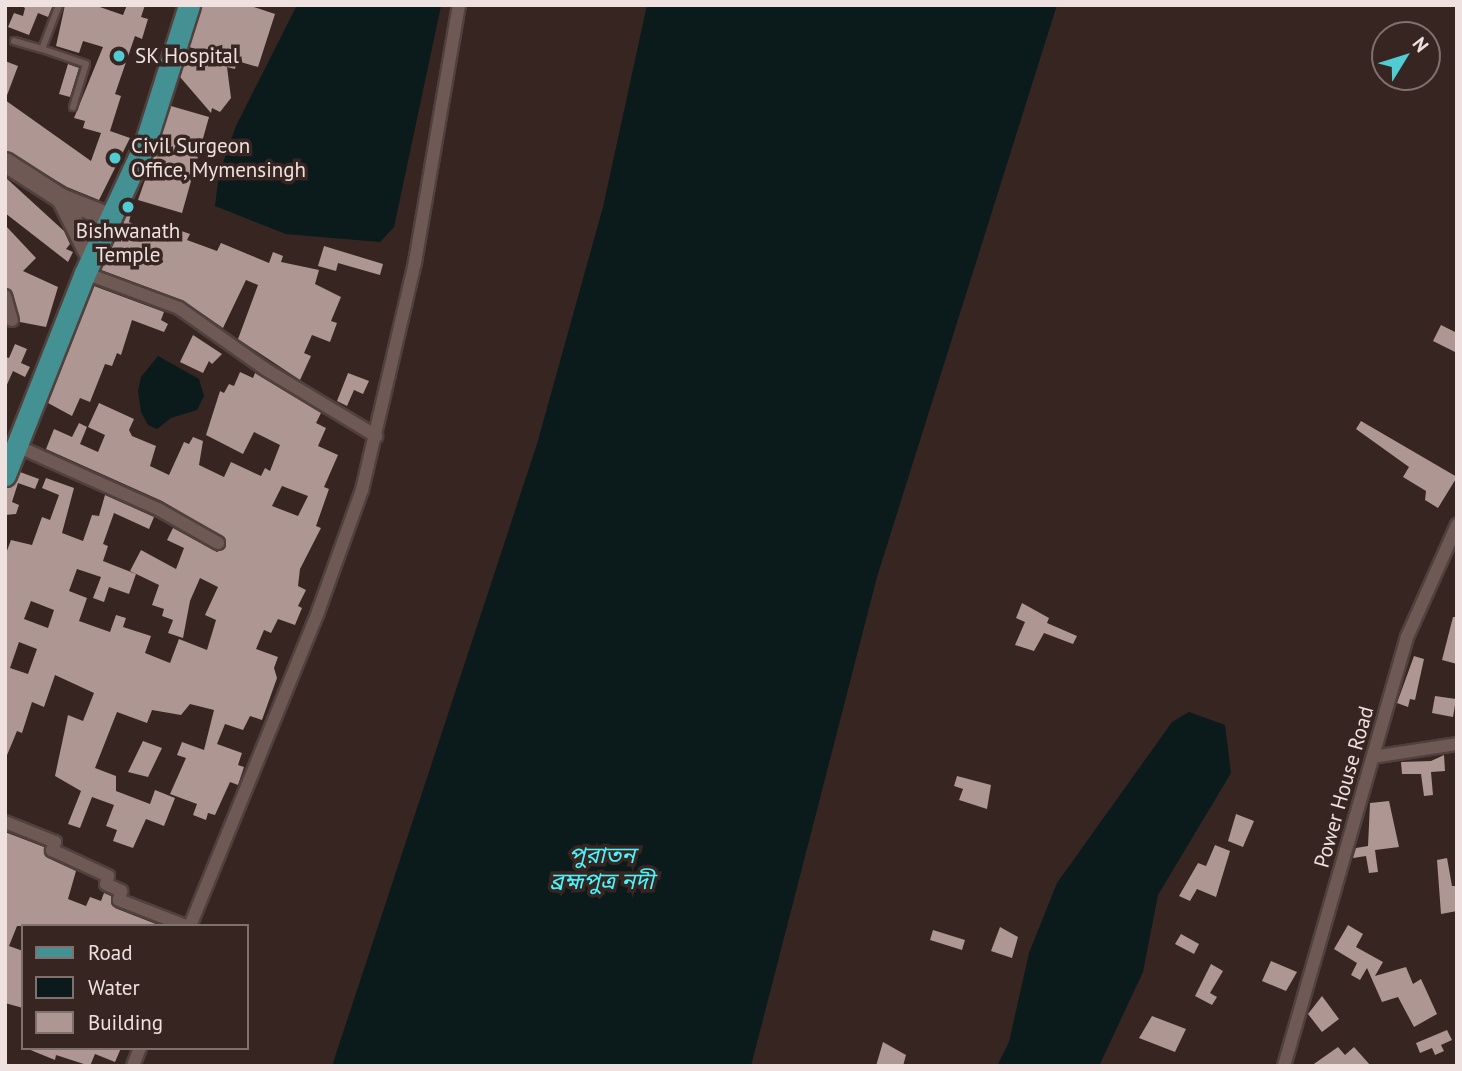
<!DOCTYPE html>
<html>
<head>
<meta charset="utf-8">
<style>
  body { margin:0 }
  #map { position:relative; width:1462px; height:1071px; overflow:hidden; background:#372522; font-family:"PT Sans","Noto Sans Bengali",sans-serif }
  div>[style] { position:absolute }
  .water>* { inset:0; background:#0b1a1b }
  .building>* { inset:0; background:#ae9692 }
  .roads { filter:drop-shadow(2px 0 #50413e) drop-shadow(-2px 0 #50413e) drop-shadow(0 2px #50413e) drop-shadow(0 -2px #50413e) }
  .lane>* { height:6px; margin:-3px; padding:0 3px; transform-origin:3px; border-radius:3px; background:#6f5955 }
  .street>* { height:12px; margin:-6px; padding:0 6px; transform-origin:6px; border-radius:6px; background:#6f5955 }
  .secondary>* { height:19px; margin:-9.5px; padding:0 9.5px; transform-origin:9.5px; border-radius:9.5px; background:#6f5955 }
  .primary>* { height:21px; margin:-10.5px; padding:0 10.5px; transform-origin:10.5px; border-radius:10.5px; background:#449193 }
  .dots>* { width:19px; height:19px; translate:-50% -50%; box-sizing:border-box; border:4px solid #372522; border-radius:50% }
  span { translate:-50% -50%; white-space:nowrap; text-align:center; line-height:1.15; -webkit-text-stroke:7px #372522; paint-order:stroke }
  .poi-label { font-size:21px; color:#eee1df }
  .left { translate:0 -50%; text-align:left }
  .street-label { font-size:21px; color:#eee1df }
  .water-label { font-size:23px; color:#49f6fe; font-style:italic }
  .frame { position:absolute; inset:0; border:7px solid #eee1df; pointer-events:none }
  .legend { position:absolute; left:21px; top:924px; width:228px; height:126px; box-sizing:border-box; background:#372522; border:2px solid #80706e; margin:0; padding:9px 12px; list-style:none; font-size:21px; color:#eee1df }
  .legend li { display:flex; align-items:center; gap:14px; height:35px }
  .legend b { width:35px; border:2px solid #80706e }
  .north { position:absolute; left:1371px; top:21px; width:70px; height:70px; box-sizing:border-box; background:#372522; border:2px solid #80706e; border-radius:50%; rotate:52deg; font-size:19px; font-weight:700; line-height:28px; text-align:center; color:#eee1df }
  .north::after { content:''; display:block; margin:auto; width:24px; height:32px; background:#51ccd3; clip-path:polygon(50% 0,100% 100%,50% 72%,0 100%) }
</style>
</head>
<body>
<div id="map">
  <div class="water">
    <div style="clip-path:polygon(297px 5px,441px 6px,394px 227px,380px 242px,286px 234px,215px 206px,219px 174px,236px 126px)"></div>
    <div style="clip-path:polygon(647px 5px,1057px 5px,877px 577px,751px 1066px,332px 1066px,537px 444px,603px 207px)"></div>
    <div style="clip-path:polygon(158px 356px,199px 379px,204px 396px,197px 410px,171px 418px,157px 429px,148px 425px,141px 412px,138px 391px,141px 377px)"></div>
    <div style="clip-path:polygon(1189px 712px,1225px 725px,1231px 773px,1158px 895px,1143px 972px,1099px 1066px,997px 1066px,1009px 1042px,1029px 953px,1057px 883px,1172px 722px)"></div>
  </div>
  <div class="building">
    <div style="clip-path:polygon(20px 5px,53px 5px,48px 17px,38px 13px,29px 35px,8px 27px,14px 13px,23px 16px,25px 8px)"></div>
    <div style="clip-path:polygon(65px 5px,94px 5px,123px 15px,127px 5px,145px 5px,141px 17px,148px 19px,142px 39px,135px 36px,115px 94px,121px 96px,110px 131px,130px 138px,99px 200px,67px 187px,5px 150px,5px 100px,91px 161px,101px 133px,83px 128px,85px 121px,74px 118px,103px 47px,83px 41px,79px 53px,56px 46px)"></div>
    <div style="clip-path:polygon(202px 5px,248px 5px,275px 14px,258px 67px,237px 61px,235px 69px,227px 67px,231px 98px,220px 112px,212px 108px,211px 113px,180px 77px,183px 66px,199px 50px,189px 47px)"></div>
    <div style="clip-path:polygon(5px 61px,18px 66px,6px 98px,5px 98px)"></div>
    <div style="clip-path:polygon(68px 64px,79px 68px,70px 97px,59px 94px)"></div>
    <div style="clip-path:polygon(171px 106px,209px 117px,182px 213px,138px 200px)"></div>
    <div style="clip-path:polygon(5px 177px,64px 231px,70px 244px,66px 249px,73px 252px,68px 262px,5px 213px)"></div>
    <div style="clip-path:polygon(134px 200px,129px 222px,147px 231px,167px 238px,173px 228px,190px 234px,187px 240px,217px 251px,221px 243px,269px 263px,273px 252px,283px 256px,281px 262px,319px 270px,315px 284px,341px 297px,331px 321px,337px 323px,330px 342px,312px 335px,304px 353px,311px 356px,300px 380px,238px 339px,258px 285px,246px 280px,223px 328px,182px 300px,101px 270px)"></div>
    <div style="clip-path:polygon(5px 225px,36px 258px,23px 271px,58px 287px,46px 327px,20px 322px,13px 294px,5px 287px)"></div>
    <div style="clip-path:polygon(324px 246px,383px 264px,380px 275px,338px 263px,336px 271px,318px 266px)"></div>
    <div style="clip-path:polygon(94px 286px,164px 312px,161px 320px,168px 324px,164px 332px,132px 320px,121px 355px,117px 353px,112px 366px,105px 364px,90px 402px,80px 398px,72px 416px,48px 403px)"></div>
    <div style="clip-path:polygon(1441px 325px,1457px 333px,1457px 353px,1433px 341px)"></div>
    <div style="clip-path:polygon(193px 335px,222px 354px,212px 364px,209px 361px,203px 373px,180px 362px)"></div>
    <div style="clip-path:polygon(15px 344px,27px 349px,21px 363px,30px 367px,25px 377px,13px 371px,5px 389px,5px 357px,9px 358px)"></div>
    <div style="clip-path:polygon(evenodd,240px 372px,253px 378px,255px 373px,321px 413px,316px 423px,326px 428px,318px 446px,338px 455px,324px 487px,329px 489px,316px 526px,321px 528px,300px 569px,298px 586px,306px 590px,298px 606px,302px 608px,295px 625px,278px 619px,271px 633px,264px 630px,256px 649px,278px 657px,274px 668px,277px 678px,262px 720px,250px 716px,243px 730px,225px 724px,217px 744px,242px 753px,238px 765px,244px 767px,238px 785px,230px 782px,215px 815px,208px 813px,206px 820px,193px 815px,197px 804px,170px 794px,186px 758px,177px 755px,182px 742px,204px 750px,214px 710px,190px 704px,181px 715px,152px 710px,147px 723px,117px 712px,95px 768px,116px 776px,116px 791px,150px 804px,155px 790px,175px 798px,164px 826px,146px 819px,133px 848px,113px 841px,117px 830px,106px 826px,114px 805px,92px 797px,80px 828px,68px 824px,81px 791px,55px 776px,68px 715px,83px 721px,94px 693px,55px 675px,44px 707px,32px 702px,22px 733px,17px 731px,5px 760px,5px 556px,11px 540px,32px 545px,42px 517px,50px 520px,59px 495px,42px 488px,46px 478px,74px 488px,62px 533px,83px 541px,92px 515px,99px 516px,105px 495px,154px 517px,149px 529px,114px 513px,103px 544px,108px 546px,103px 561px,136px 574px,129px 594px,109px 587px,104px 602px,93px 598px,101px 577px,77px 569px,69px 591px,87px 598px,79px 621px,110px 632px,116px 615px,126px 618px,123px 627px,151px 636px,145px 653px,170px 663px,179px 639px,207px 650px,216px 620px,205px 615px,218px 587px,200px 578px,190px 601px,183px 638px,168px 633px,173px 620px,162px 616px,164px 609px,152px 605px,159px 585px,130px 571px,141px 550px,176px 569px,184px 548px,167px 540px,173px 528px,217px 552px,226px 547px,225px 538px,162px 501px,46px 449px,54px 429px,72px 437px,79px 423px,87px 427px,80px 444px,98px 452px,105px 435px,88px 427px,99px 403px,134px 419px,129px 430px,132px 436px,156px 446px,150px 466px,169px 475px,184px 442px,189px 444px,193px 437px,203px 441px,199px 465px,224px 477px,231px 462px,261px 476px,265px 468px,270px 471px,280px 445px,254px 432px,243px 454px,206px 435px,220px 391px,224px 393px,229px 384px,234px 386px,240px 372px,282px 486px,308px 496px,298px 516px,272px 506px,282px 486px,240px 372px,31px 601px,54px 610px,48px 628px,24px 619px,31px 601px,240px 372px,19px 642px,37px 649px,28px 674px,10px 668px,19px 642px)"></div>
    <div style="clip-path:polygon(348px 373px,369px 381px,363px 394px,354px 390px,347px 406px,337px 401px)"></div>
    <div style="clip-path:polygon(1361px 421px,1457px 477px,1438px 508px,1425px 500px,1426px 491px,1403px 477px,1409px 467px,1356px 429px)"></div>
    <div style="clip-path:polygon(20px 472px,39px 479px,35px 489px,18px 483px,12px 502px,19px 505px,16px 514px,5px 515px,5px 488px,14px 485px)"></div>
    <div style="clip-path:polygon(1022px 603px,1049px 618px,1047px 623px,1077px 636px,1073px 644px,1044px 633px,1034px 651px,1015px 645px,1025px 622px,1016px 618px)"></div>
    <div style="clip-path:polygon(1453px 617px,1457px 617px,1457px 664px,1442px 660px)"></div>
    <div style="clip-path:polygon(1414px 656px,1424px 659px,1415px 700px,1410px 699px,1408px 707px,1397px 703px)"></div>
    <div style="clip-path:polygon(1435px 696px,1456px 699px,1453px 717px,1432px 713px)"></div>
    <div style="clip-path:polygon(143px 741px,162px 748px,148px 777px,128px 772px)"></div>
    <div style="clip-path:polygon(1444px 755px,1445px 771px,1431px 772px,1433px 795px,1424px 796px,1421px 774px,1402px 774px,1401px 762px,1431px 761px)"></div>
    <div style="clip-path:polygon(957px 776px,991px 785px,987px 809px,959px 800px,963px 789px,954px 786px)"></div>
    <div style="clip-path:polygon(1389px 801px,1399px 847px,1375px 850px,1378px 872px,1369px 873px,1366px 856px,1353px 858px,1356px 848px,1368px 846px,1370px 803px)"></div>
    <div style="clip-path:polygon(1236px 814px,1254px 821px,1243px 847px,1228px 841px)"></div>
    <div style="clip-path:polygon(5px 832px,44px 847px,48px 858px,76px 871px,68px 899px,86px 906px,90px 897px,101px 901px,104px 893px,111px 896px,115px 908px,161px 926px,17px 926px,9px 946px,23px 951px,23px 1008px,5px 1003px)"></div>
    <div style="clip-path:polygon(1215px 845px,1230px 851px,1216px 897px,1197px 889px,1190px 901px,1179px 896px,1198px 863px,1206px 866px)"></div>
    <div style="clip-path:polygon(1447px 858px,1452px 886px,1457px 886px,1457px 911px,1441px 914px,1437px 860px)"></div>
    <div style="clip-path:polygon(1348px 925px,1363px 934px,1356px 947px,1383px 962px,1375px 976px,1406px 967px,1413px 984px,1421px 979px,1437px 1014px,1414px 1027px,1398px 997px,1382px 1002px,1367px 968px,1360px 980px,1351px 975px,1357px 963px,1334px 949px)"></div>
    <div style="clip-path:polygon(1000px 927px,1018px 937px,1012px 958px,991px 951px)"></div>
    <div style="clip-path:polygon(933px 930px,965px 940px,962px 950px,930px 940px)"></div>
    <div style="clip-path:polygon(1181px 934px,1199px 944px,1194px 954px,1175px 944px)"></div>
    <div style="clip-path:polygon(1271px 961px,1297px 972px,1286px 991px,1262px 981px)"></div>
    <div style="clip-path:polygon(1211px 964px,1223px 971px,1210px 993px,1217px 997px,1212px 1005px,1195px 996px)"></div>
    <div style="clip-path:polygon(1322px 996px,1339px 1019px,1322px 1032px,1308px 1014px)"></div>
    <div style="clip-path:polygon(1152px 1016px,1186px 1029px,1175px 1052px,1139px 1038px)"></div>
    <div style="clip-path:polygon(1447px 1030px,1452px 1040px,1441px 1045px,1444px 1051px,1435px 1055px,1432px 1048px,1420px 1053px,1416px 1043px)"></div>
    <div style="clip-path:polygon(883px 1042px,906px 1055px,903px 1066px,876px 1066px)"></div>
    <div style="clip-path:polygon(1338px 1047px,1345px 1055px,1354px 1047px,1371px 1066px,1311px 1066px)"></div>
    <div style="clip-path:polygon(121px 1048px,115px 1062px,95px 1054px,90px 1066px,56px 1055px,55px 1060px,28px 1049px)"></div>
  </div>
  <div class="roads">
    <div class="lane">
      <div style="left:14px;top:41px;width:29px;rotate:16deg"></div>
      <div style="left:42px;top:49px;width:47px;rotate:-68.9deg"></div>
      <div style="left:42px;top:49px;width:46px;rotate:18.8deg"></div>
      <div style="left:86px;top:64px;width:45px;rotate:106.8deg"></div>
    </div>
    <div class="street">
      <div style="left:85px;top:273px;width:100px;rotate:20.4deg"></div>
      <div style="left:179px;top:308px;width:105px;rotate:35.3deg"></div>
      <div style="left:265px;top:369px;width:130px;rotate:31.1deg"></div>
      <div style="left:5px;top:296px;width:25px;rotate:74deg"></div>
      <div style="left:17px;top:446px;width:154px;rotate:24.1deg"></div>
      <div style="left:158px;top:509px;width:69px;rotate:29.5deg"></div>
      <div style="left:1373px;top:757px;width:85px;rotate:-8.8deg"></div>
      <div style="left:5px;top:822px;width:54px;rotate:21.8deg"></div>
      <div style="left:55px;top:842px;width:9px;rotate:111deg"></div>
      <div style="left:52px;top:850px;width:62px;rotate:24.9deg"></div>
      <div style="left:108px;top:876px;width:8px;rotate:104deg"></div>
      <div style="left:106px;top:884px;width:17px;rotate:25deg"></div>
      <div style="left:121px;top:891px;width:9px;rotate:103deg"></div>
      <div style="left:119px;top:900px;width:72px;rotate:21.2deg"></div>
      <div style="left:190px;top:926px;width:339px;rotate:-67.8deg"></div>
      <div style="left:318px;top:612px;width:130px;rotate:-70.2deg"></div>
      <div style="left:362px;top:490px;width:234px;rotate:-76.9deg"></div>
      <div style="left:415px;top:262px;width:261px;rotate:-80.3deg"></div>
      <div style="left:133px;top:1066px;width:19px;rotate:-69deg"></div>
      <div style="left:1284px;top:1066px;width:446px;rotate:-74deg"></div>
      <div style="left:1407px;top:637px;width:123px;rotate:-65.9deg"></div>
    </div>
    <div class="secondary">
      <div style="left:5px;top:162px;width:67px;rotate:32.7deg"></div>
      <div style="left:61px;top:198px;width:55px;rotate:21.4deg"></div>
      <div style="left:61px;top:198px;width:69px;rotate:63.4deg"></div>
    </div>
    <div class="primary">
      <div style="left:5px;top:475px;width:217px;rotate:-68.4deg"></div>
      <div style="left:85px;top:273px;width:142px;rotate:-65.1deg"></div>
      <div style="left:145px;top:144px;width:146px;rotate:-72.4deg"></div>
    </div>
  </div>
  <div class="dots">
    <div style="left:119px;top:56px;background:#51ccd3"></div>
    <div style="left:115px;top:158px;background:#51ccd3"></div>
    <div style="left:128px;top:207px;background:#51ccd3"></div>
  </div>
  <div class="poi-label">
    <span class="left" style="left:135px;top:56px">SK Hospital</span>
    <span class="left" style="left:131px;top:158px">Civil Surgeon<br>Office, Mymensingh</span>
    <span style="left:128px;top:243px">Bishwanath<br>Temple</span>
  </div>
  <div class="street-label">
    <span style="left:1344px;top:787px;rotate:-74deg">Power House Road</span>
  </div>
  <div class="water-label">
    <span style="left:602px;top:868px">পুরাতন<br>ব্রহ্মপুত্র নদী</span>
  </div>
  <div class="frame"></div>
  <ul class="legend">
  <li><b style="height:9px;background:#449193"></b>Road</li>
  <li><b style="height:19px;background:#0b1a1b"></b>Water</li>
  <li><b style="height:19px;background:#ae9692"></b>Building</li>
  </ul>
  <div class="north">N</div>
</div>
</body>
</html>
